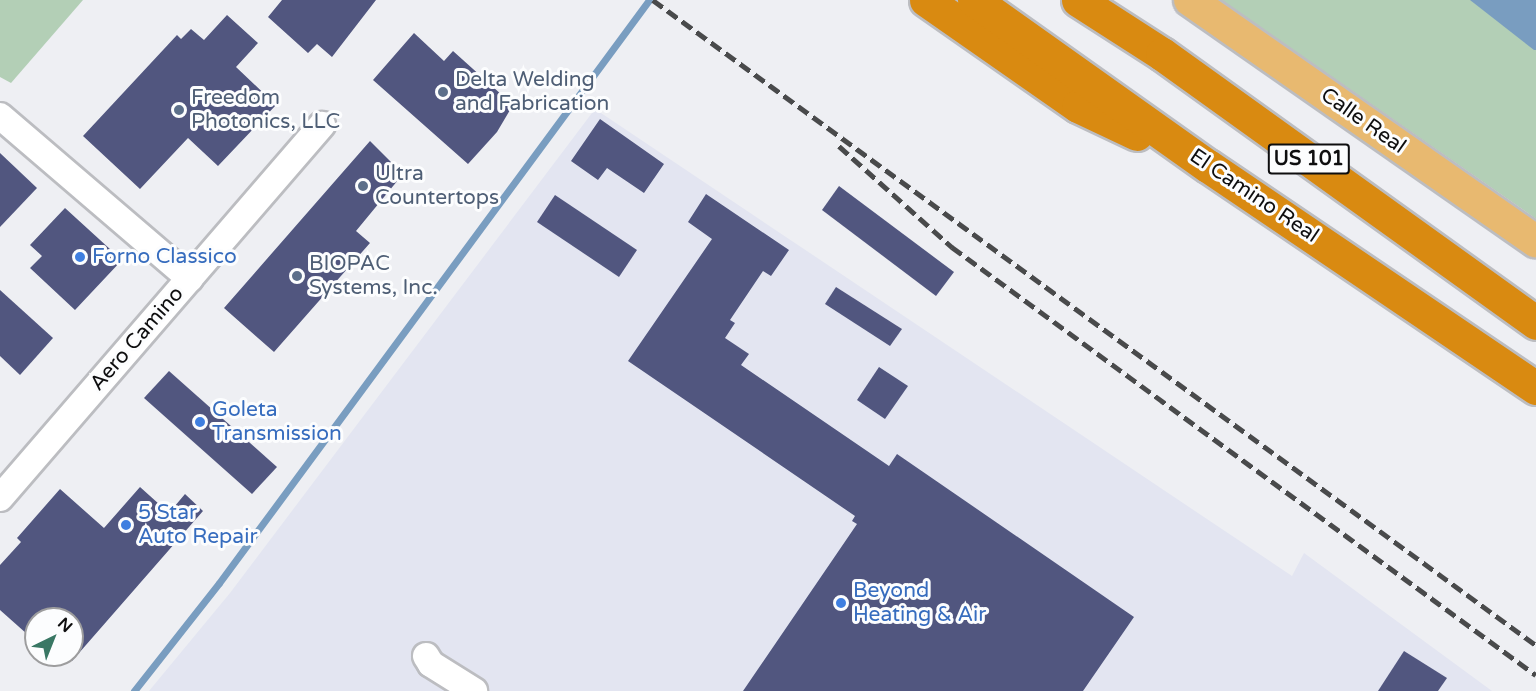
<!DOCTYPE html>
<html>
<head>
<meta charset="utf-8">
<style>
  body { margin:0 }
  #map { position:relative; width:1536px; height:691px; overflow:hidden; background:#eeeff3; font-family:"Varela Round",sans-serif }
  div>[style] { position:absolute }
  .built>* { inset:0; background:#e3e5f1 }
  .green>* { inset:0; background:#b3cfb6 }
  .water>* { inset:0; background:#799dc0 }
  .stream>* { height:7px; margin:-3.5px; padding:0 3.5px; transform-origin:3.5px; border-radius:3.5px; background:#799dc0 }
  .building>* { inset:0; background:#51567f }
  .roads { filter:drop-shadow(2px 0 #bcbdc1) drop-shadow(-2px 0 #bcbdc1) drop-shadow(0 2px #bcbdc1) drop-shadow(0 -2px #bcbdc1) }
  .minor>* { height:26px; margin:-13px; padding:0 13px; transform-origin:13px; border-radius:13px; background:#fff }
  .major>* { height:32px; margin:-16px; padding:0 16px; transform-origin:16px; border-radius:16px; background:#e8b970 }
  .highway>* { height:33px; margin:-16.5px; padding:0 16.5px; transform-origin:16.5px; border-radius:16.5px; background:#d98a11 }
  .rail>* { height:4.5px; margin-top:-2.25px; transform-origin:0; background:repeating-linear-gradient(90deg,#494a4b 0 12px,transparent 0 18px) }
  .dots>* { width:16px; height:16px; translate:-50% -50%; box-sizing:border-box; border:3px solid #fcfdfe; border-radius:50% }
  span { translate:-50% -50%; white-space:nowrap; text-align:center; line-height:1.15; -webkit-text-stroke:6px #fcfdfe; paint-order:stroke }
  .shield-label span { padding:2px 4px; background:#fcfdfe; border:2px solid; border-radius:4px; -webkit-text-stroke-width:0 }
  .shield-label { font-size:20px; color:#0e0e0f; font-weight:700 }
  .service-label { font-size:21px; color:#4e5e75 }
  .left { translate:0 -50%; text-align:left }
  .street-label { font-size:21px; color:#0e0e0f }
  .shop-label { font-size:21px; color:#366cbe }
  .north { position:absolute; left:24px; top:607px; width:60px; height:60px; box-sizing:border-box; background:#fcfdfe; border:2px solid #9d9d9e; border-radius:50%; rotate:43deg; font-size:16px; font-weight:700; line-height:24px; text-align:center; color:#0e0e0f }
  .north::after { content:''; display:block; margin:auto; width:21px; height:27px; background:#397764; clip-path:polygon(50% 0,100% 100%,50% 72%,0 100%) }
</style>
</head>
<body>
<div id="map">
  <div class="built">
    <div style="clip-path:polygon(595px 109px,1292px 576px,1304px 553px,1492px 691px,149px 691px,230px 593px)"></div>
  </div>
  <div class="green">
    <div style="clip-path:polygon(0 0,83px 0,11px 83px,0 77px)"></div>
    <div style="clip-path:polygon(1221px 0,1536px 0,1536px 219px,1525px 211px)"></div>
  </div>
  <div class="water">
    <div style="clip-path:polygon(1470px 0,1536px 0,1536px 50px,1534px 50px)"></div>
  </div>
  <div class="stream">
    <div style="left:134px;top:691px;width:137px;rotate:-51.8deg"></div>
    <div style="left:219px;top:583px;width:724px;rotate:-53.59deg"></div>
  </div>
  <div class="building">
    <div style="clip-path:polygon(282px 0,376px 0,332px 57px,317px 44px,308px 53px,268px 17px)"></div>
    <div style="clip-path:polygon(227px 15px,258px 43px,236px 67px,276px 105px,218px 166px,188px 138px,140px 189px,83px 136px,177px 35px,181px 39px,191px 29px,204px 40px)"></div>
    <div style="clip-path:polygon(414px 33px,444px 61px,453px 51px,513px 105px,497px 132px,468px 164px,373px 80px)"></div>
    <div style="clip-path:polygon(600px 119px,664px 164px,644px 193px,607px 168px,598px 180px,571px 161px)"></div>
    <div style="clip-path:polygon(370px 141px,403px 174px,356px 231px,370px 243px,274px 352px,224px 308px)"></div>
    <div style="clip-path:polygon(0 153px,37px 188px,0 227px)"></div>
    <div style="clip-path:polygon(839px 186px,954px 272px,936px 296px,822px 210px)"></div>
    <div style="clip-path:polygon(706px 194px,789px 250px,771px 276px,763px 271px,730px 320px,735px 323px,725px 338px,749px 354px,741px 365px,889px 466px,897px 454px,1134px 617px,1083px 691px,743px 691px,857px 524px,852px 521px,855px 516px,628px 361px,712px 239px,688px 222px)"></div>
    <div style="clip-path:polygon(555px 195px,637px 250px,619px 277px,537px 222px)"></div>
    <div style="clip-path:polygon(65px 208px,122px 260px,75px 310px,30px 268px,42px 256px,30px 245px)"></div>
    <div style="clip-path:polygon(836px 287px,902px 329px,890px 346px,825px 304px)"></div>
    <div style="clip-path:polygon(0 290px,53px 338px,20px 375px,0 356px)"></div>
    <div style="clip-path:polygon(879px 367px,908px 386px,885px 419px,857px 400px)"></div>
    <div style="clip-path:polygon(169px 371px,277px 467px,252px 494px,144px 398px)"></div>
    <div style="clip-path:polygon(140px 487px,169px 513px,185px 494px,203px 511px,72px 661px,72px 619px,36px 619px,36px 642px,0 610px,0 565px,21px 542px,17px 538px,60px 489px,104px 528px)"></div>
    <div style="clip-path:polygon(1404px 651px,1447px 678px,1438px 691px,1378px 691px)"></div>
  </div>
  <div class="roads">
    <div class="minor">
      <div style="left:0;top:116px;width:250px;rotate:40.6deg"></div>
      <div style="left:0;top:498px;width:493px;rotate:-49.2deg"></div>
      <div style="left:426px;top:656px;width:9px;rotate:58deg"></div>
      <div style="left:431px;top:664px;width:51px;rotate:32.1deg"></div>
    </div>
    <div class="major">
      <div style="left:1190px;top:0;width:422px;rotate:34.9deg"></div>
    </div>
    <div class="highway">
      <div style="left:926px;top:0;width:185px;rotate:34.9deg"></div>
      <div style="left:1078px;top:106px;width:65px;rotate:25.4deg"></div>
      <div style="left:974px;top:0;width:287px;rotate:35.4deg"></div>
      <div style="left:1208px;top:166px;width:396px;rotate:34.1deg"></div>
      <div style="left:1078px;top:0;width:100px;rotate:32.7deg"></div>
      <div style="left:1162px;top:54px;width:461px;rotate:35.7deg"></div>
    </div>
  </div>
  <div class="rail">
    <div style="left:653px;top:0;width:1093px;rotate:36.15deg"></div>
    <div style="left:839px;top:146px;width:152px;rotate:41.8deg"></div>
    <div style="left:952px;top:247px;width:724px;rotate:36.24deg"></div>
  </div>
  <div class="dots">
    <div style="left:443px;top:92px;background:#5c6f8a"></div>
    <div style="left:179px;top:110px;background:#5c6f8a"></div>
    <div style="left:363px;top:186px;background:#5c6f8a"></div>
    <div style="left:80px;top:257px;background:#3f7fe0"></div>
    <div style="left:297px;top:276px;background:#5c6f8a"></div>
    <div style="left:200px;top:422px;background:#3f7fe0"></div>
    <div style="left:126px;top:525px;background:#3f7fe0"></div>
    <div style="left:841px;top:603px;background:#3f7fe0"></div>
  </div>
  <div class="shield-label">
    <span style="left:1309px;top:159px">US 101</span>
  </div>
  <div class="service-label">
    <span class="left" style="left:455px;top:92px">Delta Welding<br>and Fabrication</span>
    <span class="left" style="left:191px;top:110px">Freedom<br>Photonics, LLC</span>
    <span class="left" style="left:375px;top:186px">Ultra<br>Countertops</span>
    <span class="left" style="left:309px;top:276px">BIOPAC<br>Systems, Inc.</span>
  </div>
  <div class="street-label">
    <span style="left:1363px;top:121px;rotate:35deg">Calle Real</span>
    <span style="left:1254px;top:196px;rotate:34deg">El Camino Real</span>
    <span style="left:137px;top:339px;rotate:-49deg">Aero Camino</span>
  </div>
  <div class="shop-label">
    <span class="left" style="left:92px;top:257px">Forno Classico</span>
    <span class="left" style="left:212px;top:422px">Goleta<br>Transmission</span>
    <span class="left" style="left:138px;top:525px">5 Star<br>Auto Repair</span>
    <span class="left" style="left:853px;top:603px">Beyond<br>Heating &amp; Air</span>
  </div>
  <div class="north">N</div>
</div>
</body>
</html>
